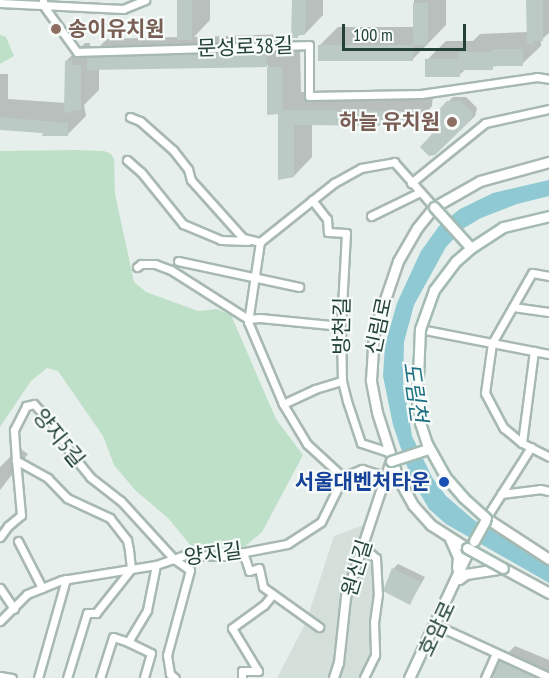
<!DOCTYPE html>
<html>
<head>
<meta charset="utf-8">
<style>
  body { margin:0 }
  #map { position:relative; width:549px; height:678px; overflow:hidden; background:#e6efeb; font-family:"PT Sans Narrow","Noto Sans KR",sans-serif }
  div>[style] { position:absolute }
  .built>* { inset:0; background:#d4dfda }
  .green>* { inset:0; background:#bfe0c8 }
  .water>* { inset:0; background:#8ec9d4 }
  .shadow>* { inset:0; background:#0003 }
  .building>* { inset:0; background:#bbcac4 }
  .roads { filter:drop-shadow(2px 0 #a8b8b2) drop-shadow(-2px 0 #a8b8b2) drop-shadow(0 2px #a8b8b2) drop-shadow(0 -2px #a8b8b2) }
  .minor>* { height:7px; margin:-3.5px; padding:0 3.5px; transform-origin:3.5px; border-radius:3.5px; background:#fff }
  .tertiary>* { height:8px; margin:-4px; padding:0 4px; transform-origin:4px; border-radius:4px; background:#fff }
  .secondary>* { height:9px; margin:-4.5px; padding:0 4.5px; transform-origin:4.5px; border-radius:4.5px; background:#fff }
  .bridges { filter:drop-shadow(2px 0 #a4bbb3) drop-shadow(-2px 0 #a4bbb3) drop-shadow(0 2px #a4bbb3) drop-shadow(0 -2px #a4bbb3) }
  .secondary-bridge>* { height:9px; margin:-4.5px; padding:0 4.5px; transform-origin:4.5px; border-radius:4.5px; background:#fff }
  .dots>* { width:16px; height:16px; translate:-50% -50%; box-sizing:border-box; border:3px solid #f7fbf9; border-radius:50% }
  span { translate:-50% -50%; white-space:nowrap; text-align:center; line-height:1.15; -webkit-text-stroke:4.5px #f7fbf9; paint-order:stroke }
  .education-label { font-size:21px; color:#785e54; font-weight:700 }
  .left { translate:0 -50%; text-align:left }
  .right { translate:-100% -50%; text-align:right }
  .street-label { font-size:21px; color:#24423a }
  .transit-label { font-size:21px; color:#164399; font-weight:700 }
  .water-label { font-size:22px; color:#1c6f80; font-style:italic }
  .scale { position:absolute; left:342px; top:24px; width:124px; height:27px; box-sizing:border-box; border:3px solid #24423a; border-top:0; padding-left:8px; font-size:18px; line-height:21px; white-space:nowrap; color:#24423a; -webkit-text-stroke:4px #f7fbf9; paint-order:stroke }
</style>
</head>
<body>
<div id="map">
  <div class="built">
    <div style="clip-path:polygon(366px 524px,374px 552px,378px 594px,375px 655px,363px 678px,277px 678px,306px 622px,334px 536px)"></div>
  </div>
  <div class="green">
    <div style="clip-path:polygon(0 35px,6px 37px,14px 56px,0 64px)"></div>
    <div style="clip-path:polygon(77px 150px,104px 151px,111px 154px,114px 159px,115px 194px,134px 282px,146px 292px,198px 311px,217px 309px,231px 315px,276px 419px,303px 455px,262px 532px,243px 548px,191px 546px,168px 518px,135px 490px,114px 465px,103px 436px,58px 371px,47px 368px,31px 381px,0 427px,0 151px)"></div>
  </div>
  <div class="water">
    <div style="clip-path:polygon(549px 180px,549px 196px,517px 204px,481px 218px,464px 228px,446px 247px,414px 305px,404px 342px,403px 381px,412px 436px,432px 477px,446px 496px,474px 520px,549px 564px,549px 583px,446px 524px,429px 509px,411px 478px,393px 425px,383px 376px,385px 345px,397px 303px,421px 251px,439px 226px,460px 209px,493px 193px)"></div>
  </div>
  <div class="shadow">
    <div style="clip-path:polygon(179px 0,210px 0,210px 20px,194px 37px,285px 34px,285px 49px,300px 49px,301px 92px,433px 93px,432px 106px,414px 125px,312px 124px,312px 157px,294px 176px,280px 113px,269px 113px,268px 65px,99px 69px,99px 90px,84px 105px,86px 116px,67px 135px,0 129px,0 74px,8px 74px,8px 99px,66px 103px,66px 61px,85px 43px,90px 43px,90px 47px,99px 47px,107px 39px,179px 37px)"></div>
    <div style="clip-path:polygon(293px 0,323px 0,323px 15px,305px 34px,297px 36px)"></div>
    <div style="clip-path:polygon(414px 0,446px 0,446px 25px,412px 60px,319px 46px,338px 27px,414px 27px)"></div>
    <div style="clip-path:polygon(528px 0,549px 0,549px 33px,541px 40px,541px 46px,522px 64px,466px 69px,459px 75px,427px 60px,446px 41px,473px 41px,480px 34px,528px 32px)"></div>
    <div style="clip-path:polygon(453px 97px,466px 97px,477px 108px,475px 116px,435px 154px,433px 117px)"></div>
    <div style="clip-path:polygon(19px 448px,28px 454px,0 490px,0 467px)"></div>
    <div style="clip-path:polygon(398px 564px,425px 577px,410px 603px,393px 569px)"></div>
    <div style="clip-path:polygon(515px 646px,549px 660px,549px 678px,493px 678px,500px 661px)"></div>
  </div>
  <div class="building">
    <div style="clip-path:polygon(177px 0,192px 0,192px 40px,177px 40px)"></div>
    <div style="clip-path:polygon(292px 0,306px 0,305px 35px,298px 35px,298px 38px,291px 38px)"></div>
    <div style="clip-path:polygon(526px 0,543px 0,543px 41px,533px 41px,533px 44px,527px 44px)"></div>
    <div style="clip-path:polygon(413px 3px,428px 3px,428px 45px,413px 45px)"></div>
    <div style="clip-path:polygon(318px 45px,413px 45px,413px 61px,318px 61px)"></div>
    <div style="clip-path:polygon(492px 49px,523px 49px,523px 66px,493px 66px,493px 70px,460px 70px,460px 77px,425px 77px,425px 59px,459px 59px,459px 52px,492px 52px)"></div>
    <div style="clip-path:polygon(266px 52px,267px 67px,87px 70px,87px 57px)"></div>
    <div style="clip-path:polygon(65px 61px,72px 61px,72px 65px,81px 65px,81px 110px,71px 110px,71px 113px,64px 112px)"></div>
    <div style="clip-path:polygon(267px 67px,282px 67px,283px 110px,414px 111px,414px 126px,294px 125px,294px 177px,278px 180px,278px 114px,267px 115px)"></div>
    <div style="clip-path:polygon(447px 101px,461px 101px,473px 113px,472px 119px,435px 155px,429px 156px,420px 147px,432px 134px,430px 131px,432px 117px)"></div>
    <div style="clip-path:polygon(0 117px,68px 123px,68px 136px,42px 136px,43px 133px,0 130px)"></div>
    <div style="clip-path:polygon(392px 568px,421px 582px,410px 605px,383px 591px)"></div>
    <div style="clip-path:polygon(499px 660px,509px 665px,538px 678px,491px 678px)"></div>
  </div>
  <div class="roads">
    <div class="minor">
      <div style="left:43px;top:0;width:5px;rotate:90deg"></div>
      <div style="left:43px;top:5px;width:58px;rotate:54.1deg"></div>
      <div style="left:77px;top:52px;width:232px;rotate:-1.7deg"></div>
      <div style="left:309px;top:45px;width:51px;rotate:90deg"></div>
      <div style="left:309px;top:96px;width:112px;rotate:-1deg"></div>
      <div style="left:421px;top:94px;width:117px;rotate:-8.3deg"></div>
      <div style="left:537px;top:77px;width:12px;rotate:9deg"></div>
      <div style="left:0;top:3px;width:123px;rotate:2.8deg"></div>
      <div style="left:123px;top:9px;width:24px;rotate:-22deg"></div>
      <div style="left:130px;top:117px;width:11px;rotate:22deg"></div>
      <div style="left:140px;top:121px;width:44px;rotate:41.3deg"></div>
      <div style="left:173px;top:150px;width:24px;rotate:52deg"></div>
      <div style="left:188px;top:169px;width:11px;rotate:75deg"></div>
      <div style="left:191px;top:180px;width:78px;rotate:48.1deg"></div>
      <div style="left:243px;top:238px;width:17px;rotate:13deg"></div>
      <div style="left:127px;top:160px;width:18px;rotate:41deg"></div>
      <div style="left:141px;top:172px;width:67px;rotate:51.1deg"></div>
      <div style="left:183px;top:224px;width:41px;rotate:22.8deg"></div>
      <div style="left:221px;top:240px;width:27px;rotate:2deg"></div>
      <div style="left:411px;top:183px;width:95px;rotate:-39deg"></div>
      <div style="left:485px;top:123px;width:66px;rotate:-12.3deg"></div>
      <div style="left:312px;top:200px;width:24px;rotate:52deg"></div>
      <div style="left:327px;top:219px;width:13px;rotate:86deg"></div>
      <div style="left:328px;top:232px;width:18px;rotate:3deg"></div>
      <div style="left:346px;top:233px;width:93px;rotate:93.1deg"></div>
      <div style="left:341px;top:326px;width:55px;rotate:89deg"></div>
      <div style="left:342px;top:381px;width:21px;rotate:76deg"></div>
      <div style="left:347px;top:401px;width:44px;rotate:71.6deg"></div>
      <div style="left:361px;top:443px;width:28px;rotate:18deg"></div>
      <div style="left:371px;top:216px;width:55px;rotate:-26.1deg"></div>
      <div style="left:178px;top:261px;width:124px;rotate:12.1deg"></div>
      <div style="left:137px;top:267px;width:5px;rotate:-37deg"></div>
      <div style="left:141px;top:264px;width:14px"></div>
      <div style="left:155px;top:264px;width:17px;rotate:21deg"></div>
      <div style="left:171px;top:270px;width:91px;rotate:32.5deg"></div>
      <div style="left:248px;top:319px;width:12px;rotate:-5deg"></div>
      <div style="left:260px;top:318px;width:81px;rotate:5.6deg"></div>
      <div style="left:549px;top:276px;width:17px;rotate:-170deg"></div>
      <div style="left:532px;top:273px;width:81px;rotate:119.7deg"></div>
      <div style="left:492px;top:343px;width:50px;rotate:98deg"></div>
      <div style="left:485px;top:393px;width:40px;rotate:62deg"></div>
      <div style="left:504px;top:428px;width:23px;rotate:40deg"></div>
      <div style="left:522px;top:443px;width:30px;rotate:27deg"></div>
      <div style="left:513px;top:307px;width:36px;rotate:8deg"></div>
      <div style="left:420px;top:329px;width:131px;rotate:11deg"></div>
      <div style="left:283px;top:404px;width:35px;rotate:-25deg"></div>
      <div style="left:315px;top:389px;width:28px;rotate:-17deg"></div>
      <div style="left:522px;top:443px;width:93px;rotate:-82.6deg"></div>
      <div style="left:343px;top:477px;width:49px;rotate:-137.5deg"></div>
      <div style="left:307px;top:444px;width:47px;rotate:-121deg"></div>
      <div style="left:283px;top:404px;width:89px;rotate:-113.1deg"></div>
      <div style="left:248px;top:322px;width:81px;rotate:-81.5deg"></div>
      <div style="left:260px;top:242px;width:95px;rotate:-38.6deg"></div>
      <div style="left:334px;top:183px;width:31px;rotate:-29deg"></div>
      <div style="left:361px;top:168px;width:34px;rotate:-10deg"></div>
      <div style="left:394px;top:162px;width:60px;rotate:48.4deg"></div>
      <div style="left:501px;top:494px;width:39px;rotate:-7deg"></div>
      <div style="left:540px;top:489px;width:9px;rotate:13deg"></div>
      <div style="left:486px;top:518px;width:84px;rotate:-57.6deg"></div>
      <div style="left:0;top:537px;width:14px;rotate:-54deg"></div>
      <div style="left:8px;top:526px;width:17px;rotate:-40deg"></div>
      <div style="left:21px;top:515px;width:55px;rotate:-95.2deg"></div>
      <div style="left:18px;top:541px;width:53px;rotate:62.9deg"></div>
      <div style="left:362px;top:546px;width:18px;rotate:41deg"></div>
      <div style="left:376px;top:558px;width:36px;rotate:87deg"></div>
      <div style="left:378px;top:594px;width:28px;rotate:98deg"></div>
      <div style="left:374px;top:622px;width:33px;rotate:88deg"></div>
      <div style="left:375px;top:655px;width:25px;rotate:116deg"></div>
      <div style="left:243px;top:552px;width:20px;rotate:72deg"></div>
      <div style="left:249px;top:571px;width:10px;rotate:-17deg"></div>
      <div style="left:259px;top:568px;width:19px;rotate:78deg"></div>
      <div style="left:263px;top:587px;width:69px;rotate:35.5deg"></div>
      <div style="left:0;top:588px;width:25px;rotate:56deg"></div>
      <div style="left:0;top:621px;width:38px;rotate:-45deg"></div>
      <div style="left:27px;top:594px;width:38px;rotate:-22deg"></div>
      <div style="left:62px;top:580px;width:95px;rotate:-9.1deg"></div>
      <div style="left:156px;top:565px;width:31px;rotate:-19deg"></div>
      <div style="left:185px;top:555px;width:39px;rotate:1deg"></div>
      <div style="left:224px;top:556px;width:64px;rotate:-10.8deg"></div>
      <div style="left:287px;top:544px;width:40px;rotate:-32.9deg"></div>
      <div style="left:321px;top:522px;width:50px;rotate:-63.9deg"></div>
      <div style="left:343px;top:477px;width:21px;rotate:-23deg"></div>
      <div style="left:362px;top:469px;width:24px;rotate:17deg"></div>
      <div style="left:438px;top:626px;width:122px;rotate:24.7deg"></div>
      <div style="left:128px;top:642px;width:25px;rotate:26deg"></div>
      <div style="left:151px;top:653px;width:26px;rotate:106deg"></div>
      <div style="left:0;top:676px;width:12px;rotate:9deg"></div>
      <div style="left:38px;top:678px;width:103px;rotate:-74.2deg"></div>
      <div style="left:67px;top:678px;width:68px;rotate:-72.9deg"></div>
      <div style="left:87px;top:613px;width:9px"></div>
      <div style="left:96px;top:613px;width:56px;rotate:-51.5deg"></div>
      <div style="left:131px;top:569px;width:19px;rotate:-96deg"></div>
      <div style="left:129px;top:550px;width:10px;rotate:-101deg"></div>
      <div style="left:127px;top:540px;width:28px;rotate:-128deg"></div>
      <div style="left:110px;top:518px;width:47px;rotate:-155.1deg"></div>
      <div style="left:67px;top:498px;width:28px;rotate:-134deg"></div>
      <div style="left:48px;top:478px;width:37px;rotate:-151deg"></div>
      <div style="left:16px;top:460px;width:30px;rotate:-94deg"></div>
      <div style="left:14px;top:430px;width:27px;rotate:-63deg"></div>
      <div style="left:26px;top:406px;width:8px;rotate:-14deg"></div>
      <div style="left:34px;top:404px;width:31px;rotate:48deg"></div>
      <div style="left:55px;top:427px;width:29px;rotate:59deg"></div>
      <div style="left:70px;top:452px;width:32px;rotate:51deg"></div>
      <div style="left:90px;top:477px;width:39px;rotate:38deg"></div>
      <div style="left:121px;top:501px;width:79px;rotate:47.6deg"></div>
      <div style="left:174px;top:559px;width:19px;rotate:35deg"></div>
      <div style="left:190px;top:570px;width:88px;rotate:105.1deg"></div>
      <div style="left:167px;top:655px;width:19px;rotate:81deg"></div>
      <div style="left:170px;top:674px;width:6px;rotate:39deg"></div>
      <div style="left:100px;top:678px;width:43px;rotate:-72.4deg"></div>
      <div style="left:113px;top:637px;width:16px;rotate:18deg"></div>
      <div style="left:128px;top:642px;width:37px;rotate:-59deg"></div>
      <div style="left:147px;top:610px;width:46px;rotate:-78.7deg"></div>
      <div style="left:242px;top:678px;width:7px;rotate:-90deg"></div>
      <div style="left:242px;top:671px;width:16px"></div>
      <div style="left:258px;top:671px;width:50px;rotate:-121.2deg"></div>
      <div style="left:232px;top:628px;width:39px;rotate:-36deg"></div>
      <div style="left:264px;top:605px;width:14px;rotate:-51deg"></div>
      <div style="left:485px;top:678px;width:27px;rotate:-66deg"></div>
    </div>
    <div class="tertiary">
      <div style="left:334px;top:678px;width:16px;rotate:-72deg"></div>
      <div style="left:339px;top:663px;width:66px;rotate:-83.9deg"></div>
      <div style="left:346px;top:597px;width:143px;rotate:-71.7deg"></div>
    </div>
    <div class="secondary">
      <div style="left:485px;top:521px;width:3px;rotate:-72deg"></div>
      <div style="left:486px;top:518px;width:75px;rotate:33.1deg"></div>
      <div style="left:450px;top:539px;width:20px;rotate:66deg"></div>
      <div style="left:458px;top:557px;width:11px;rotate:95deg"></div>
      <div style="left:467px;top:548px;width:43px;rotate:-147.4deg"></div>
      <div style="left:431px;top:525px;width:27px;rotate:-132deg"></div>
      <div style="left:413px;top:505px;width:31px;rotate:-119deg"></div>
      <div style="left:398px;top:478px;width:69px;rotate:-107.7deg"></div>
      <div style="left:377px;top:412px;width:33px;rotate:-101deg"></div>
      <div style="left:371px;top:380px;width:48px;rotate:-86.4deg"></div>
      <div style="left:374px;top:332px;width:75px;rotate:-71.3deg"></div>
      <div style="left:398px;top:261px;width:38px;rotate:-60deg"></div>
      <div style="left:417px;top:228px;width:27px;rotate:-51deg"></div>
      <div style="left:434px;top:207px;width:53px;rotate:-29.5deg"></div>
      <div style="left:480px;top:181px;width:72px;rotate:-15.4deg"></div>
      <div style="left:459px;top:579px;width:9px;rotate:-36deg"></div>
      <div style="left:466px;top:574px;width:37px;rotate:-9deg"></div>
      <div style="left:503px;top:568px;width:52px;rotate:28.5deg"></div>
      <div style="left:409px;top:678px;width:147px;rotate:-65deg"></div>
    </div>
  </div>
  <div class="bridges">
    <div class="secondary-bridge">
      <div style="left:434px;top:207px;width:55px;rotate:47.9deg"></div>
      <div style="left:391px;top:461px;width:40px;rotate:-18deg"></div>
      <div style="left:486px;top:518px;width:31px;rotate:-138deg"></div>
      <div style="left:463px;top:497px;width:28px;rotate:-131deg"></div>
      <div style="left:445px;top:476px;width:37px;rotate:-119deg"></div>
      <div style="left:427px;top:444px;width:22px;rotate:-108deg"></div>
      <div style="left:420px;top:423px;width:23px;rotate:-97deg"></div>
      <div style="left:417px;top:400px;width:71px;rotate:-87.6deg"></div>
      <div style="left:420px;top:329px;width:41px;rotate:-70.3deg"></div>
      <div style="left:434px;top:290px;width:36px;rotate:-53deg"></div>
      <div style="left:456px;top:261px;width:20px;rotate:-41deg"></div>
      <div style="left:471px;top:248px;width:38px;rotate:-33deg"></div>
      <div style="left:503px;top:227px;width:47px;rotate:-13.4deg"></div>
      <div style="left:474px;top:541px;width:23px;rotate:-61deg"></div>
      <div style="left:467px;top:548px;width:41px;rotate:29.1deg"></div>
    </div>
  </div>
  <div class="dots">
    <div style="left:56px;top:29px;background:#8d6e63"></div>
    <div style="left:452px;top:122px;background:#8d6e63"></div>
    <div style="left:444px;top:482px;background:#1a4fb4"></div>
  </div>
  <div class="education-label">
    <span class="left" style="left:68px;top:29px">송이유치원</span>
    <span class="right" style="left:440px;top:122px">하늘 유치원</span>
  </div>
  <div class="street-label">
    <span style="left:245px;top:47px;rotate:-2deg">문성로38길</span>
    <span style="left:342px;top:326px;rotate:-89deg">방천길</span>
    <span style="left:379px;top:326px;rotate:-78deg">신림로</span>
    <span style="left:59px;top:438px;rotate:51deg">양지5길</span>
    <span style="left:213px;top:554px;rotate:-7deg">양지길</span>
    <span style="left:357px;top:568px;rotate:-73deg">원신길</span>
    <span style="left:437px;top:629px;rotate:-65deg">호암로</span>
  </div>
  <div class="transit-label">
    <span class="right" style="left:430px;top:482px">서울대벤처타운</span>
  </div>
  <div class="water-label">
    <span style="left:415px;top:392px;rotate:82deg">도림천</span>
  </div>
  <div class="scale">100 m</div>
</div>
</body>
</html>
